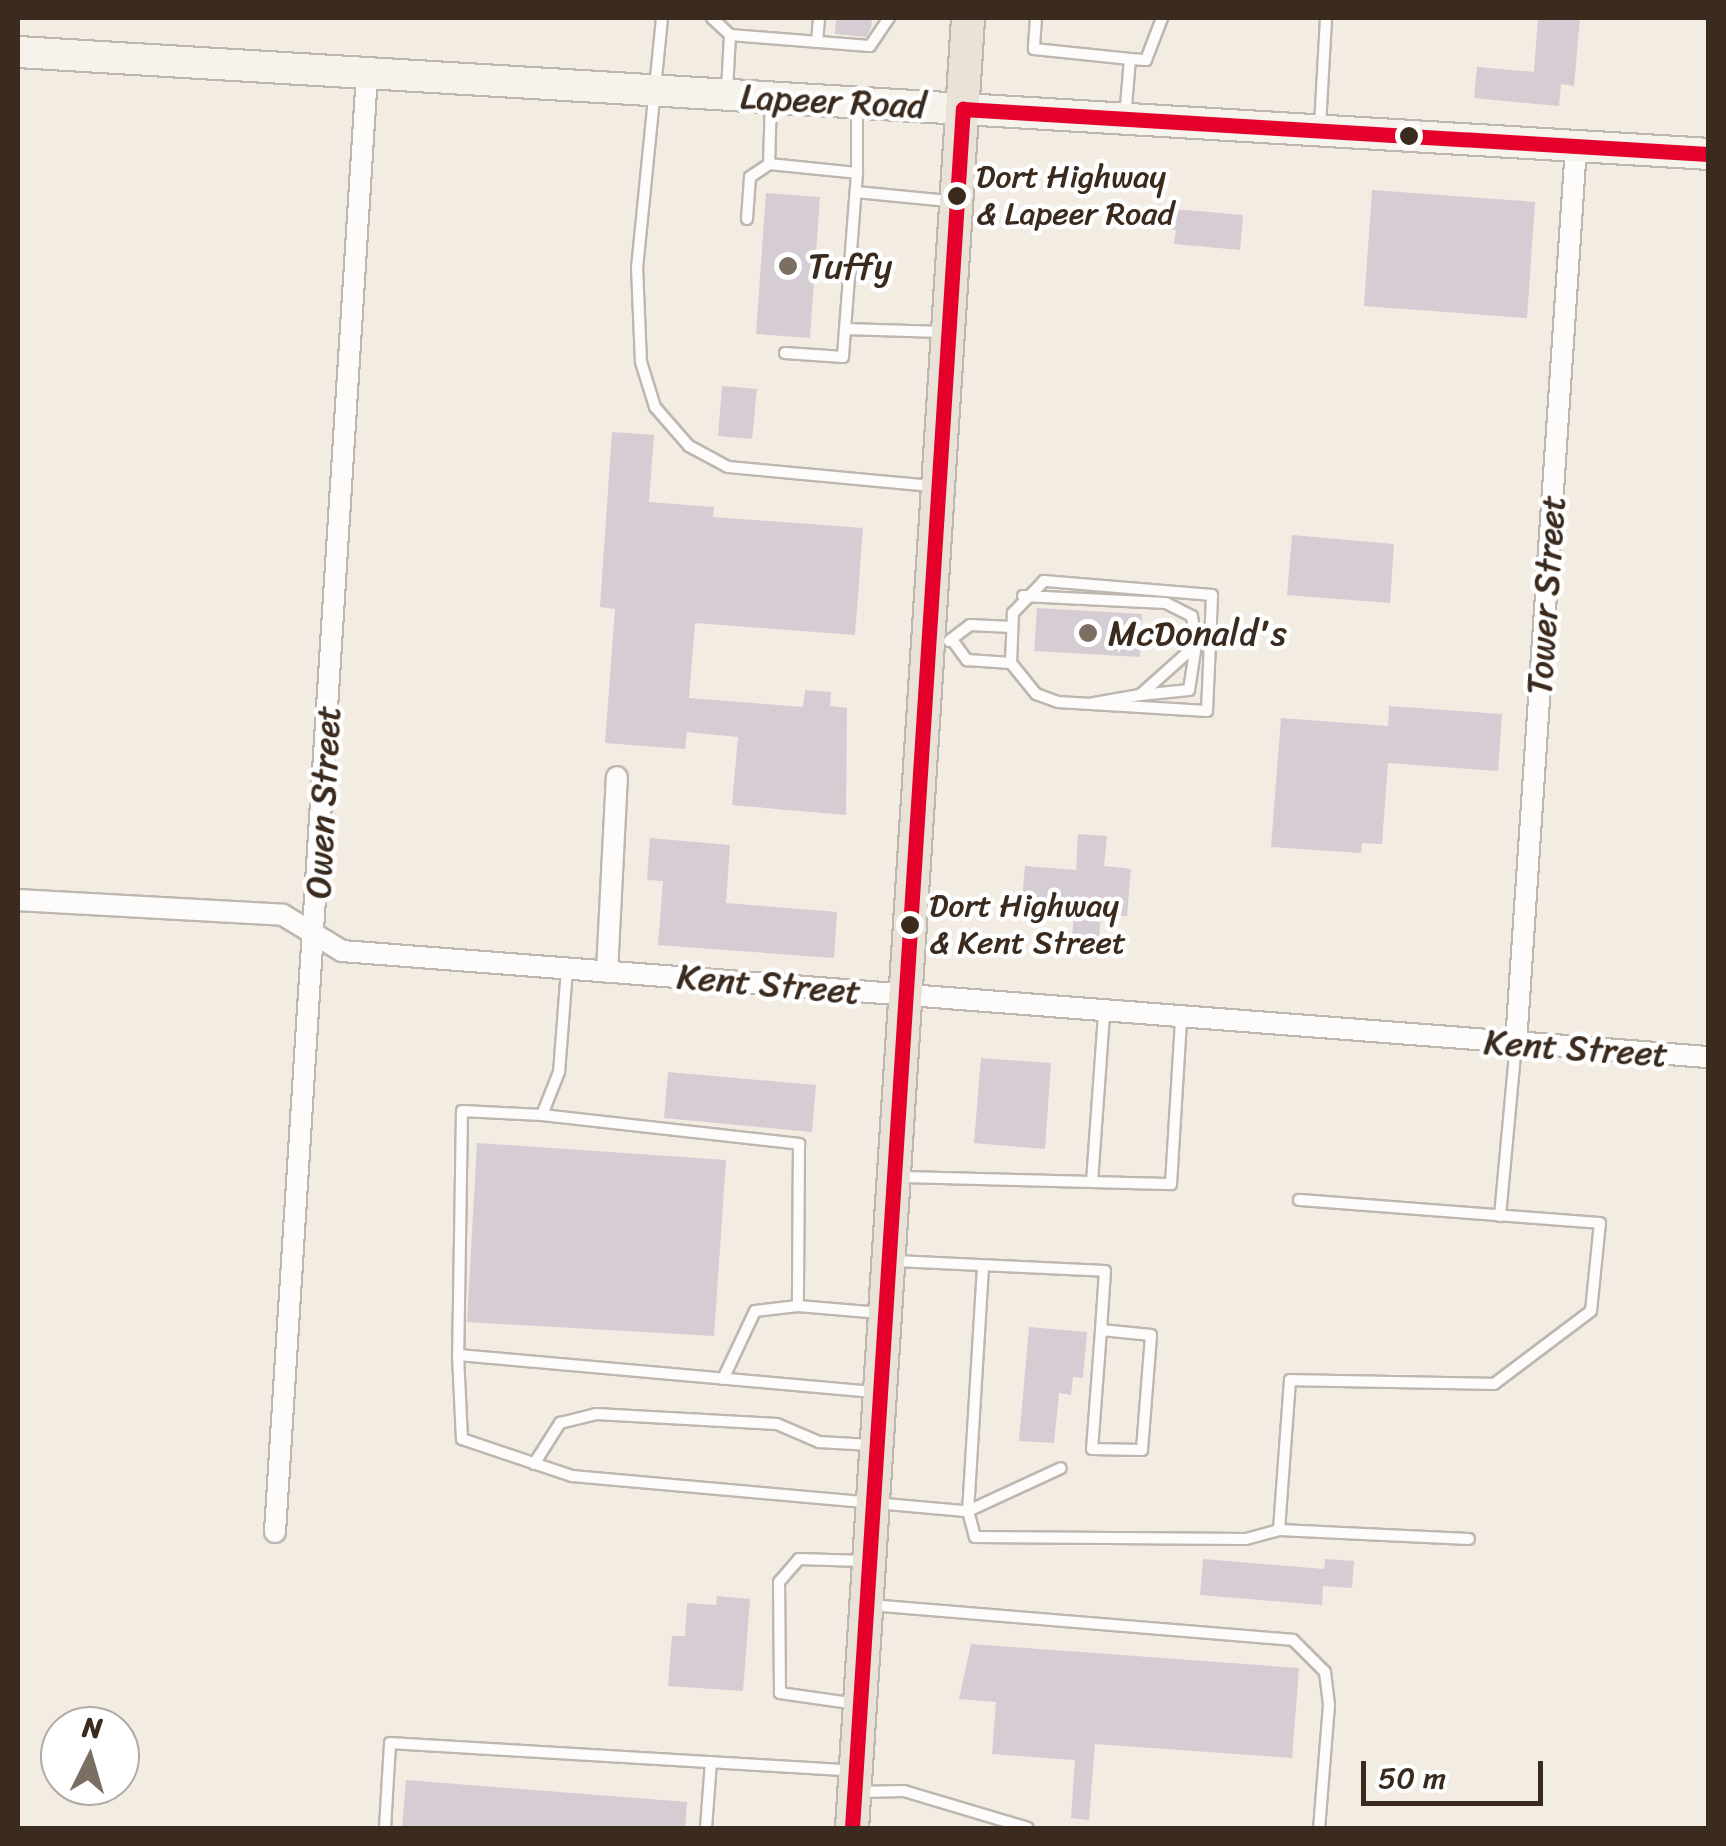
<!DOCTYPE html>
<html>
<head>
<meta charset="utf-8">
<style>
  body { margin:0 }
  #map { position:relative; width:1726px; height:1846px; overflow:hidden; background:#f3ece3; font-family:Sriracha,sans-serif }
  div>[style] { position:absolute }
  .building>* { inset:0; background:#d5ccd4 }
  .roads { filter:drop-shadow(2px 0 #bdb7b0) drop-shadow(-2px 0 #bdb7b0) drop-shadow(0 2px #bdb7b0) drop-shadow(0 -2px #bdb7b0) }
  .lane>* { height:10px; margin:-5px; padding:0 5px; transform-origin:5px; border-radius:5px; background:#fdfcfb }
  .street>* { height:20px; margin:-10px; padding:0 10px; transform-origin:10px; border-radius:10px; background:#fdfcfb }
  .secondary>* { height:30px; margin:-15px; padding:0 15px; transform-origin:15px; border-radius:15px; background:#f6f2ec }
  .primary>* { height:32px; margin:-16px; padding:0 16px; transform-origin:16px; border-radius:16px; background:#e9e3d7 }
  .bus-1>* { height:15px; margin:-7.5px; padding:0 7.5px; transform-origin:7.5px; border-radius:7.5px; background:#e4002b }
  .dots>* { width:28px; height:28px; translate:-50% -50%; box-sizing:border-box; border:5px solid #fff; border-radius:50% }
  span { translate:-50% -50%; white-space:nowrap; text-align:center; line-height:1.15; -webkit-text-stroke:9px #fff; paint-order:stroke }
  .bus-label { font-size:32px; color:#3b2a1e }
  .left { translate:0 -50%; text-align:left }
  .street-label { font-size:35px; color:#3b2a1e }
  .poi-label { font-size:35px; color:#3b2a1e }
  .frame { position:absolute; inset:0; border:20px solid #3b2a1e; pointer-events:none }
  .north { position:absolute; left:40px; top:1706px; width:100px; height:100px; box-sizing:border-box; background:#fff; border:2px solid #b1aaa5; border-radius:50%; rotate:5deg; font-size:28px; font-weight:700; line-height:40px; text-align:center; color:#3b2a1e }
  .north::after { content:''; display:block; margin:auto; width:35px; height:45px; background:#7b6e63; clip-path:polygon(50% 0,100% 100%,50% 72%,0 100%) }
  .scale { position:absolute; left:1361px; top:1761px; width:182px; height:45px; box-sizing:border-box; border:5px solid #3b2a1e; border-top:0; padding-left:12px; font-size:30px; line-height:35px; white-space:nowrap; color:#3b2a1e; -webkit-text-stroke:8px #fff; paint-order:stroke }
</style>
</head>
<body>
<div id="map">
  <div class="building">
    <div style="clip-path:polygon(836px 18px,872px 18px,871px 28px,866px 37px,835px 34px)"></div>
    <div style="clip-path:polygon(1538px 18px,1580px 18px,1574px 86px,1561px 84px,1559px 106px,1474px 98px,1477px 67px,1534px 72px)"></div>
    <div style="clip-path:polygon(1372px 190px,1535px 202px,1527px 318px,1364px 306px)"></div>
    <div style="clip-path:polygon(766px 193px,820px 197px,810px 338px,756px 334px)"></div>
    <div style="clip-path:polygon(1162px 208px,1243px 215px,1240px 250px,1174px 244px,1176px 230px,1160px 229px)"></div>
    <div style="clip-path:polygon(722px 386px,757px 389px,752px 439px,718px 436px)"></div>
    <div style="clip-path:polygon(612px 432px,654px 435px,649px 502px,714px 507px,713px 517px,863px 528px,855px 635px,695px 623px,689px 698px,803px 707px,805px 690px,831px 692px,830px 706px,847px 708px,846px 815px,732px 805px,738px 737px,687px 732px,685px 749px,605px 743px,615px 609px,600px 607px)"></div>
    <div style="clip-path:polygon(1292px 535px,1394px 544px,1390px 603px,1287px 595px)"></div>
    <div style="clip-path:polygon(1037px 608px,1142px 614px,1140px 657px,1034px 651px)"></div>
    <div style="clip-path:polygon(1389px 706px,1502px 714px,1498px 771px,1388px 763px,1382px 844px,1362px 843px,1361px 853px,1271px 847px,1281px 718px,1388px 726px)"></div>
    <div style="clip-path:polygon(1078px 834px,1107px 836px,1104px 866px,1131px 869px,1127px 916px,1101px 914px,1099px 940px,1072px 938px,1075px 904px,1022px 900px,1025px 866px,1076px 870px)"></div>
    <div style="clip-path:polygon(650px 838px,730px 845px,726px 903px,837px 912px,834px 958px,658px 945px,663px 881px,647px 880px)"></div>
    <div style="clip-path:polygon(981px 1058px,1051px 1063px,1045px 1149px,974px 1143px)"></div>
    <div style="clip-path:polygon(668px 1072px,816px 1085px,812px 1132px,664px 1118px)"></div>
    <div style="clip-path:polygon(477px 1143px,726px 1160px,714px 1336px,467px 1322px)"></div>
    <div style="clip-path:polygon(1029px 1327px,1087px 1332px,1083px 1378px,1073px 1377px,1071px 1395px,1059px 1393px,1054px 1443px,1019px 1441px)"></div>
    <div style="clip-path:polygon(1203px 1559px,1324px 1569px,1325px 1559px,1354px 1561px,1352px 1588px,1323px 1586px,1322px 1605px,1200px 1595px)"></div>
    <div style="clip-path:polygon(717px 1596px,750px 1599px,743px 1691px,668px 1686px,672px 1636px,685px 1636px,687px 1603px,716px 1605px)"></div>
    <div style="clip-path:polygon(971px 1644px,1299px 1668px,1292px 1758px,1095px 1744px,1089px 1820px,1071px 1818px,1075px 1760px,992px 1754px,996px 1702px,959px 1699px)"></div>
    <div style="clip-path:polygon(406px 1780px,687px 1802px,685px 1828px,402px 1828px)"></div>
  </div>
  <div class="roads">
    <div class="lane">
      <div style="left:662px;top:18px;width:250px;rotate:95.7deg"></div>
      <div style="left:637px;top:267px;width:95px;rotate:87.6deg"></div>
      <div style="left:641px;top:362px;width:47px;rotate:72.7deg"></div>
      <div style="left:655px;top:407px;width:52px;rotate:48.9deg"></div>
      <div style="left:689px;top:446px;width:44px;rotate:28.3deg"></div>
      <div style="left:728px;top:467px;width:205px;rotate:5.3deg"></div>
      <div style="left:712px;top:18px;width:25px;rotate:43deg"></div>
      <div style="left:730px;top:35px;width:56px;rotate:93.1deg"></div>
      <div style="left:1036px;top:18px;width:31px;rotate:94deg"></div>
      <div style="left:1034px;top:49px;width:97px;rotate:5.9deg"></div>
      <div style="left:730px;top:35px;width:140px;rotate:4.5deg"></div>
      <div style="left:870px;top:46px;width:34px;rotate:-56deg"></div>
      <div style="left:817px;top:42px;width:24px;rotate:-85deg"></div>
      <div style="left:771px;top:98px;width:66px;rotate:91.7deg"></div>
      <div style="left:769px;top:164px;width:88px;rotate:5.8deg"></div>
      <div style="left:857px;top:173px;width:69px;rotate:-90deg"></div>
      <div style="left:1125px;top:118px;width:59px;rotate:-85.2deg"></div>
      <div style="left:1130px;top:59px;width:16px;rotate:4deg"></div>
      <div style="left:1146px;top:60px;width:45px;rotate:-69.1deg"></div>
      <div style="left:1320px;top:126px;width:108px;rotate:-86.8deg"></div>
      <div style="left:857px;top:173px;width:156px;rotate:94.4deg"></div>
      <div style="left:845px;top:329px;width:97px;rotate:1.8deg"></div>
      <div style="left:856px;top:192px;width:93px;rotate:5.5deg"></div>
      <div style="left:747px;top:219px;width:42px;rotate:-85.9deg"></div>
      <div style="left:750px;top:177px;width:23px;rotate:-34deg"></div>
      <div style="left:785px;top:353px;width:58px;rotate:3.9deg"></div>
      <div style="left:843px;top:357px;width:28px;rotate:-86deg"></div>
      <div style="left:1023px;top:596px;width:143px;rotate:2.8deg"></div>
      <div style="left:1166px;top:603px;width:29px;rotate:27deg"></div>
      <div style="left:1192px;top:616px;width:29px;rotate:82deg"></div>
      <div style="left:1196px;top:645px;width:75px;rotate:138.2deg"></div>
      <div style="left:1140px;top:695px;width:48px;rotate:170.3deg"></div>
      <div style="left:949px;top:641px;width:26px;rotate:-37deg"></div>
      <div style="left:970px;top:625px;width:41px;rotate:2.8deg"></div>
      <div style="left:953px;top:641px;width:24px;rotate:54deg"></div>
      <div style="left:967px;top:660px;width:44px;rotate:3.9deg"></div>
      <div style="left:1011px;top:663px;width:40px;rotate:51deg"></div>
      <div style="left:1036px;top:694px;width:23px;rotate:20deg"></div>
      <div style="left:1058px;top:702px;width:149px;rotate:3.5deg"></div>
      <div style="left:1207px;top:711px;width:116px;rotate:-87.5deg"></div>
      <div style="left:1212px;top:595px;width:169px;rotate:-175.2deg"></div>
      <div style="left:1044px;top:581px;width:45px;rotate:134.1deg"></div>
      <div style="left:1013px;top:613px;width:50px;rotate:92.3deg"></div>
      <div style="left:1140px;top:695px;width:49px;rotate:-5.8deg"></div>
      <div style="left:1189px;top:690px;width:46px;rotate:-81.2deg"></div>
      <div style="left:567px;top:969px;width:103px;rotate:94.4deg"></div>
      <div style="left:559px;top:1072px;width:46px;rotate:111.6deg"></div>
      <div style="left:542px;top:1115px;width:80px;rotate:-177.1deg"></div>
      <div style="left:462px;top:1111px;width:244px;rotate:90.9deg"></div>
      <div style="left:458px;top:1355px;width:418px;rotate:5.1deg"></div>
      <div style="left:542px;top:1115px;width:259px;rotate:6.4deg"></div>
      <div style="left:799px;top:1144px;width:162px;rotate:90.4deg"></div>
      <div style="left:798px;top:1306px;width:83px;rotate:4.8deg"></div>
      <div style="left:900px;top:1177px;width:271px;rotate:1.5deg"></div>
      <div style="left:1171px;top:1184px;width:164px;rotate:-86.5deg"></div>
      <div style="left:1092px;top:1182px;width:168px;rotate:-85.9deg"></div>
      <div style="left:1500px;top:1216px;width:174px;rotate:-84.7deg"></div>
      <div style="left:895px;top:1261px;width:210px;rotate:2.7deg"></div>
      <div style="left:1105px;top:1271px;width:59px;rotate:93.9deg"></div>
      <div style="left:1101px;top:1330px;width:119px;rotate:94.3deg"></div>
      <div style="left:1092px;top:1449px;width:50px;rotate:1.1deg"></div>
      <div style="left:1142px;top:1450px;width:115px;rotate:-85.5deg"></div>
      <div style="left:1151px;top:1335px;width:50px;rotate:-174.3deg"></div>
      <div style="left:983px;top:1267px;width:244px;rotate:93.5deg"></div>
      <div style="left:968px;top:1511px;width:27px;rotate:75deg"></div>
      <div style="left:975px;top:1537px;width:271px;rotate:0.4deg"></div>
      <div style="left:1246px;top:1539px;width:34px;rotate:-15deg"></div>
      <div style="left:1279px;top:1530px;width:150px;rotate:-85.8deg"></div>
      <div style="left:1290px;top:1380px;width:204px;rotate:1.1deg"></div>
      <div style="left:1494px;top:1384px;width:121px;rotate:-37deg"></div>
      <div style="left:1591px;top:1311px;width:88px;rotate:-84.2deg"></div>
      <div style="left:1600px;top:1223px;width:302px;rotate:-175.6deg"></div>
      <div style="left:458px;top:1355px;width:84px;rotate:87.3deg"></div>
      <div style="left:462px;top:1439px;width:116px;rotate:18.6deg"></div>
      <div style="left:572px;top:1476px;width:398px;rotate:5.1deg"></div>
      <div style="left:968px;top:1511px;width:102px;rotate:-24.8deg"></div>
      <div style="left:723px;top:1379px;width:75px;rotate:-64.8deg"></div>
      <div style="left:755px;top:1311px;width:43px;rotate:-6.6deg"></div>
      <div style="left:534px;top:1464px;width:49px;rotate:-57.6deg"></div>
      <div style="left:560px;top:1423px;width:37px;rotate:-14deg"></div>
      <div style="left:596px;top:1414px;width:181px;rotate:3.2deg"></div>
      <div style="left:777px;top:1424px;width:46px;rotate:23.2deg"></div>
      <div style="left:819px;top:1442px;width:52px;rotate:3.3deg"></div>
      <div style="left:1279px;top:1530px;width:190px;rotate:2.7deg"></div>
      <div style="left:869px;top:1605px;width:425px;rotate:4.7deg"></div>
      <div style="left:1293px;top:1640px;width:45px;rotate:45deg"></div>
      <div style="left:1325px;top:1672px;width:33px;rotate:83deg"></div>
      <div style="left:1329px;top:1705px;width:123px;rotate:94.6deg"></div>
      <div style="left:857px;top:1704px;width:78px;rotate:-171.9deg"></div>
      <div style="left:780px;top:1693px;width:111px;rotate:-90.5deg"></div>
      <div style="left:779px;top:1582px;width:30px;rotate:-49deg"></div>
      <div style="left:799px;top:1559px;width:64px;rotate:1.8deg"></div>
      <div style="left:860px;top:1792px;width:44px;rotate:-1.3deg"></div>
      <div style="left:904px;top:1791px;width:129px;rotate:16.6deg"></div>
      <div style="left:385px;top:1828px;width:85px;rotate:-86.6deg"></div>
      <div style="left:390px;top:1743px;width:461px;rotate:3.4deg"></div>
      <div style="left:706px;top:1828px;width:66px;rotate:-85.7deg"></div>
    </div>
    <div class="street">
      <div style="left:18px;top:900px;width:265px;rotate:3.2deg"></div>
      <div style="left:283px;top:915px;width:69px;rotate:31.4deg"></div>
      <div style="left:342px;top:951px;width:1370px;rotate:4.44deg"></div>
      <div style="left:607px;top:972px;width:195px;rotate:-87.1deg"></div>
      <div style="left:1516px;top:1043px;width:899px;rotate:-86.17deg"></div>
      <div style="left:275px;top:1532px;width:1463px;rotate:-86.39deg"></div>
    </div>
    <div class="secondary">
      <div style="left:18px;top:52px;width:1693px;rotate:3.45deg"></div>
    </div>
    <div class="primary">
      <div style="left:852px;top:1828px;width:1814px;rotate:-86.33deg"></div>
    </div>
  </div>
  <div class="bus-1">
    <div style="left:963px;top:109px;width:746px;rotate:3.46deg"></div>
    <div style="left:852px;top:1828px;width:1723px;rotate:-86.31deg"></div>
  </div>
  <div class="dots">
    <div style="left:1409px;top:136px;background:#3b2a1e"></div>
    <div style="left:957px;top:196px;background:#3b2a1e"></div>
    <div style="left:788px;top:266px;background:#7b6e63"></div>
    <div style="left:1088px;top:633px;background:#7b6e63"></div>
    <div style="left:910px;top:925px;background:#3b2a1e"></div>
  </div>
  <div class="bus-label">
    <span class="left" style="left:976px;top:196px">Dort Highway<br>&amp; Lapeer Road</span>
    <span class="left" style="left:929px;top:925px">Dort Highway<br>&amp; Kent Street</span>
  </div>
  <div class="street-label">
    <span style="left:833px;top:101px;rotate:3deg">Lapeer Road</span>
    <span style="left:1546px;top:595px;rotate:-86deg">Tower Street</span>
    <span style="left:323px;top:802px;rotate:-87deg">Owen Street</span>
    <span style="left:769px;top:984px;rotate:5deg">Kent Street</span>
    <span style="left:1576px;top:1048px;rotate:4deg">Kent Street</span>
  </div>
  <div class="poi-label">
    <span class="left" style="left:808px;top:266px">Tuffy</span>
    <span class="left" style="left:1108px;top:633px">McDonald's</span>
  </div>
  <div class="frame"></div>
  <div class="north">N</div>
  <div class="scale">50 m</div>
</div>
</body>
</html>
